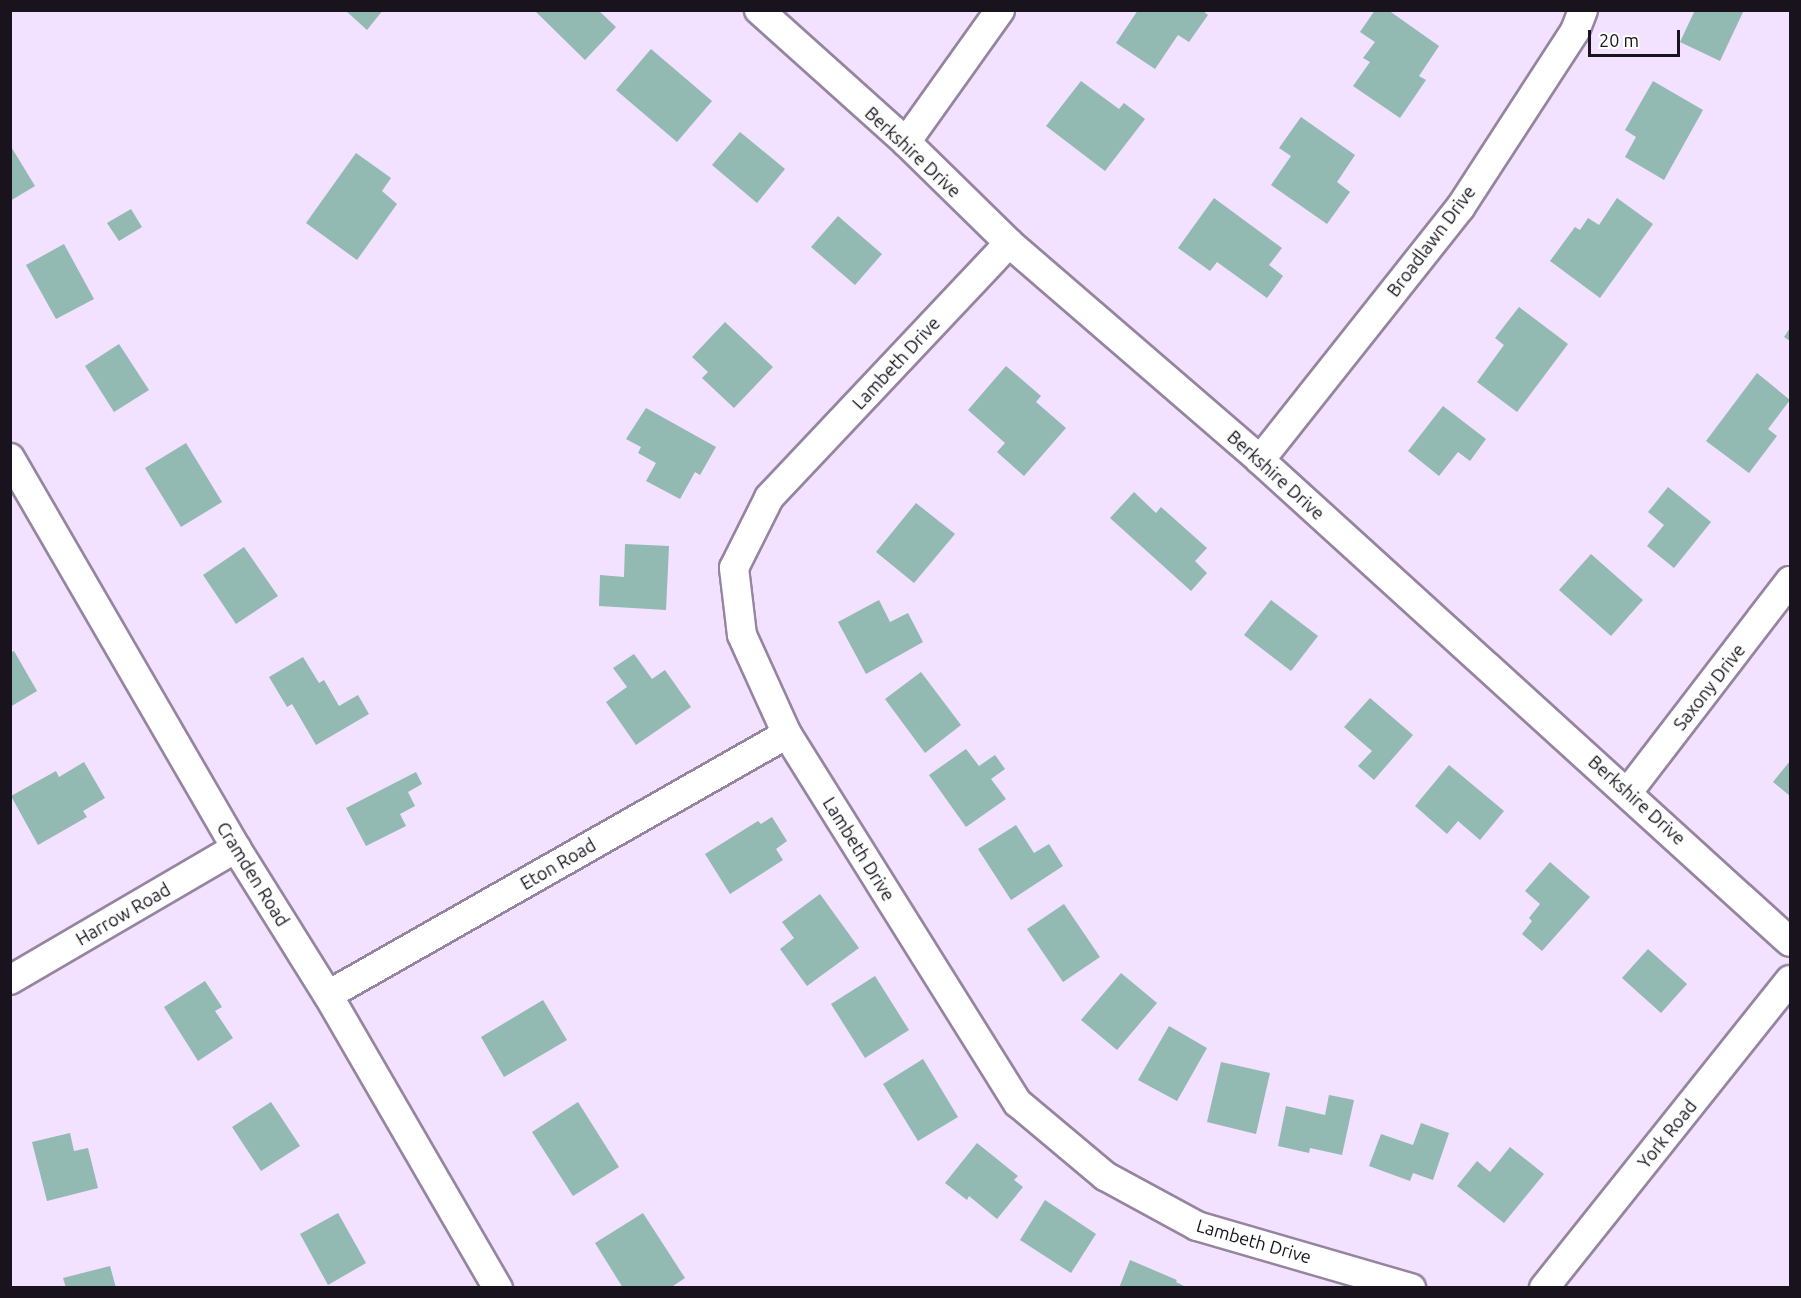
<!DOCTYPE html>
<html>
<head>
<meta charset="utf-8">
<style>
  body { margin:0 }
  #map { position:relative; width:1801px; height:1298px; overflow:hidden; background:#f2e1ff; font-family:Ubuntu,sans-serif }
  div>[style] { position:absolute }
  .building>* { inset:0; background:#92b9b2 }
  .roads { filter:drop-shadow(2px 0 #9585a0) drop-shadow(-2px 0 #9585a0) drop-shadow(0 2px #9585a0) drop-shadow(0 -2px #9585a0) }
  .street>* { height:28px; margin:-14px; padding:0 14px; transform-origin:14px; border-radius:14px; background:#fff }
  span { translate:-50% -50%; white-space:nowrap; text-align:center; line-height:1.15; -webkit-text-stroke:4.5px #fff; paint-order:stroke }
  .street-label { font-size:18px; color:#19131e }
  .frame { position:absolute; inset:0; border:12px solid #19131e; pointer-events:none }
  .scale { position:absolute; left:1588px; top:30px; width:92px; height:27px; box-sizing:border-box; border:3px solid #19131e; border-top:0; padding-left:8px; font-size:18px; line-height:21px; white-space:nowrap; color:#19131e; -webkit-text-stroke:4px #fff; paint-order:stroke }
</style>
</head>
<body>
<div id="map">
  <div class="building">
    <div style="clip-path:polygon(345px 10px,383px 10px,367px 30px)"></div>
    <div style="clip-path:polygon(534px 10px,598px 10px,616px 27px,585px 60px)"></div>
    <div style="clip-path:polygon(1138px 10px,1202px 10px,1208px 15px,1189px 42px,1178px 35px,1155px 69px,1116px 43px)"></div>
    <div style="clip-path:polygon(1375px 10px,1388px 10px,1439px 46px,1419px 76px,1426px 80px,1400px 118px,1353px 86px,1370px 62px,1363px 58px,1375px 42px,1360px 32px)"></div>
    <div style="clip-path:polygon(1695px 10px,1744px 10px,1720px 61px,1680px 42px)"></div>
    <div style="clip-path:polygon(651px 49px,712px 101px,677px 142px,616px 90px)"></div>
    <div style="clip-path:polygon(1081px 81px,1119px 109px,1124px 103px,1145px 119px,1105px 171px,1046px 126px)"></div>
    <div style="clip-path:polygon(1653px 81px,1703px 110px,1664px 180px,1625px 157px,1636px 137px,1625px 130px)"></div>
    <div style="clip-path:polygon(1301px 117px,1355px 155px,1337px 182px,1350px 192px,1327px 224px,1271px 185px,1291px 156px,1279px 148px)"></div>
    <div style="clip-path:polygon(740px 132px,785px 169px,757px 203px,712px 165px)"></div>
    <div style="clip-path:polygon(10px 145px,35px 186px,10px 201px)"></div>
    <div style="clip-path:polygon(356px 153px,391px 178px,382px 191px,397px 204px,357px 260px,306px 223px)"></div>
    <div style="clip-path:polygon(1214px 198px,1282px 248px,1269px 265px,1283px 276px,1267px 298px,1217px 262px,1210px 271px,1178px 248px)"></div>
    <div style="clip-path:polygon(1617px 198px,1653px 224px,1600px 298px,1550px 261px,1575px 227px,1580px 230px,1588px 218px,1599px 225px)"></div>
    <div style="clip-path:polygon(131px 209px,142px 227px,119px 241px,107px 223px)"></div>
    <div style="clip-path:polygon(838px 216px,882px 254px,855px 285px,811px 247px)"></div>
    <div style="clip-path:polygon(64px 244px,94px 299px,56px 319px,26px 265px)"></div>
    <div style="clip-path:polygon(1519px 307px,1568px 344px,1517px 412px,1477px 382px,1504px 345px,1495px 338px)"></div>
    <div style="clip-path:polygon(725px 322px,773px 367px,734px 408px,702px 378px,708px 372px,692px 357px)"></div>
    <div style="clip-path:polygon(1790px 328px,1790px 341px,1784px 337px)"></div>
    <div style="clip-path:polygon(119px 344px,149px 390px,114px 412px,85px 366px)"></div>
    <div style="clip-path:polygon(1006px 366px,1041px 396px,1036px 402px,1066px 428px,1024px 476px,997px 452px,1005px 443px,968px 410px)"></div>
    <div style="clip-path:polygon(1757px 373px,1790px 400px,1768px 429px,1777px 436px,1749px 473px,1706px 441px)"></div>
    <div style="clip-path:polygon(1443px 406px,1486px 439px,1470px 461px,1458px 452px,1439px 476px,1408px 451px)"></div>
    <div style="clip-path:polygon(646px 408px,716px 447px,700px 475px,695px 472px,680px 499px,646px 481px,656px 463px,638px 453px,641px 447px,626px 439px)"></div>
    <div style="clip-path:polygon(186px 443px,222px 502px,181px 527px,145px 468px)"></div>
    <div style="clip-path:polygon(1668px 487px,1711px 522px,1674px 568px,1647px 546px,1664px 525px,1648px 512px)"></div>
    <div style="clip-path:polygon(1134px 492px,1156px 513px,1161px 507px,1207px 548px,1195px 561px,1207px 573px,1191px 591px,1110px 518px)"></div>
    <div style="clip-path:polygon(916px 503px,955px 534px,914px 583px,876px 552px)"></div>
    <div style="clip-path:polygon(625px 544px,669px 546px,666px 610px,599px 606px,600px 575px,624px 577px)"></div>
    <div style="clip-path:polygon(244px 547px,278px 596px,236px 624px,203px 575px)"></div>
    <div style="clip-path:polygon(1591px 554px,1643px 600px,1611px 636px,1559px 590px)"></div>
    <div style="clip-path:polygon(879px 600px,890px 622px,908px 613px,923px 642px,866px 674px,838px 622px)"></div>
    <div style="clip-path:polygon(1271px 600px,1318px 636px,1291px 671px,1244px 635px)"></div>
    <div style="clip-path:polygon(14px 651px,37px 691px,10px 707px,10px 653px)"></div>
    <div style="clip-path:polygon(634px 654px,652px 679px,665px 670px,691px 707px,636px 745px,606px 702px,627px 687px,613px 668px)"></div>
    <div style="clip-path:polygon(303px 657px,319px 683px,324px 680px,339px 706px,358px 695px,369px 714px,316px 745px,292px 704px,287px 707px,269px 677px)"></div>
    <div style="clip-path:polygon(921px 672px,961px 725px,925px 753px,885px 699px)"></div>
    <div style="clip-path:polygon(1370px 698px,1413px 735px,1374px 780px,1358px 766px,1372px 751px,1344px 727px)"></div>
    <div style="clip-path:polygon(966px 749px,979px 766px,995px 755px,1005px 769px,991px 779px,1006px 799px,966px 827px,929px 775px)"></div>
    <div style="clip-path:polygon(1790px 761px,1790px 796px,1773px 782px)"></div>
    <div style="clip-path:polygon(84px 762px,105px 798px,83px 811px,87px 817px,38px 845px,11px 796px,56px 771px,59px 777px)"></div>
    <div style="clip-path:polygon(1449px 765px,1504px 811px,1480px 840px,1458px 821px,1447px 834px,1415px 806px)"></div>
    <div style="clip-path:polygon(416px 772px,422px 784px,408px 792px,415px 806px,400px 814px,406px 826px,366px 846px,346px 808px)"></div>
    <div style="clip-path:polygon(772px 817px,787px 841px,776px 849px,783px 860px,730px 894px,705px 854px,758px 821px,761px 824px)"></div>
    <div style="clip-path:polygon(1016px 825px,1034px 853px,1049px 844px,1063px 866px,1011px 900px,978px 849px)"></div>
    <div style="clip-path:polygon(1550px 862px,1590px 897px,1542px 951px,1522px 934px,1532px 921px,1529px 918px,1540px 904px,1525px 891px)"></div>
    <div style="clip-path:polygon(820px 894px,859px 948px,807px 986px,780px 949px,794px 938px,782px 922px)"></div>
    <div style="clip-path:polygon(1064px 904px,1100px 957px,1063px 982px,1027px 929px)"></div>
    <div style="clip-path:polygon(1648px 949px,1687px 984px,1661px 1013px,1622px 978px)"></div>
    <div style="clip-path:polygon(1121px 973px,1157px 1003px,1117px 1050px,1081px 1020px)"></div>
    <div style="clip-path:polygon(875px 976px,909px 1030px,865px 1058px,831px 1004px)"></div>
    <div style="clip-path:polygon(205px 981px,222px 1007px,215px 1011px,233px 1038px,198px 1061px,164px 1007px)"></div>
    <div style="clip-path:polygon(543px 1000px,567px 1040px,504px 1077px,481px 1037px)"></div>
    <div style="clip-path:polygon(1169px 1026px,1207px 1048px,1177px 1101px,1138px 1080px)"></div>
    <div style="clip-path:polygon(923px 1059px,958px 1117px,918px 1141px,883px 1084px)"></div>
    <div style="clip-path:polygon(1221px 1062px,1270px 1073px,1256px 1134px,1207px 1122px)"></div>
    <div style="clip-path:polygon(1329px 1095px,1354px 1100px,1342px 1155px,1310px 1148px,1309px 1153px,1278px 1146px,1286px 1106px,1325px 1115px)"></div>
    <div style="clip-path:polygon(271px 1102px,300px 1146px,261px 1171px,232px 1127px)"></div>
    <div style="clip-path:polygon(578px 1102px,619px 1167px,573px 1196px,532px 1132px)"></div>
    <div style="clip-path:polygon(1421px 1123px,1449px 1133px,1433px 1180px,1413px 1173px,1410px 1181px,1369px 1166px,1381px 1134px,1413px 1145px)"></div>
    <div style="clip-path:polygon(70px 1133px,74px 1151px,88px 1148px,98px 1188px,47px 1201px,32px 1142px)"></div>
    <div style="clip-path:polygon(977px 1143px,1018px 1176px,1014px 1180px,1023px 1187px,997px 1219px,969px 1196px,967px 1200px,945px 1183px)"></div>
    <div style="clip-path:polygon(1510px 1147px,1544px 1174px,1504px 1223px,1457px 1186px,1477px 1161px,1490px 1172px)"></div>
    <div style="clip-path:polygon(1045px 1200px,1096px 1234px,1071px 1273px,1020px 1240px)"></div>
    <div style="clip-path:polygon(338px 1213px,366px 1263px,328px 1285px,300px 1234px)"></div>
    <div style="clip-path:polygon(643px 1213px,685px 1278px,670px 1288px,623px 1288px,595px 1243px)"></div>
    <div style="clip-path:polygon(1130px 1260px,1177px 1280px,1176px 1282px,1188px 1288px,1119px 1288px)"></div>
    <div style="clip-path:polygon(110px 1266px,116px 1288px,66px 1288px,63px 1278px)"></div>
  </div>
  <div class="roads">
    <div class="street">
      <div style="left:759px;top:10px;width:198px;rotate:41.9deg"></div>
      <div style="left:906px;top:142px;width:144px;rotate:44.4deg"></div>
      <div style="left:1009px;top:243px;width:332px;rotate:40.8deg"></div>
      <div style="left:1260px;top:460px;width:716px;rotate:42.28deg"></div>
      <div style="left:906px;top:142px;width:162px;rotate:-54.5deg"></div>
      <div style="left:1009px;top:243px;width:350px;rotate:133.3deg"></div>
      <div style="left:769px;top:498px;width:78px;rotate:116.6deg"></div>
      <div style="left:734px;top:568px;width:67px;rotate:83.2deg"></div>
      <div style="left:742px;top:635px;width:109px;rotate:65.6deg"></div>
      <div style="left:787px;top:734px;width:435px;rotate:58deg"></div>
      <div style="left:1018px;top:1103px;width:114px;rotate:40deg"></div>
      <div style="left:1105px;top:1176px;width:105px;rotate:28.5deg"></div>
      <div style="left:1197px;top:1226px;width:223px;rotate:16.2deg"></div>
      <div style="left:10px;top:458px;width:451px;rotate:59.9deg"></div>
      <div style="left:236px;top:848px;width:173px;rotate:58deg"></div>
      <div style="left:328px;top:995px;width:339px;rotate:59.9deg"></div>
      <div style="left:1260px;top:460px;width:322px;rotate:-51.6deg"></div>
      <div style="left:1460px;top:208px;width:211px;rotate:-57deg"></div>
      <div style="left:1575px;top:31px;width:22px;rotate:-69deg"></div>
      <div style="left:1628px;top:792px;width:266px;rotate:-52.5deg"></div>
      <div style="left:10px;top:980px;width:262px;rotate:-30.3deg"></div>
      <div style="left:328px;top:995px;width:528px;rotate:-29.62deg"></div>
      <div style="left:1544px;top:1288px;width:394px;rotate:-51.4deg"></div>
    </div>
  </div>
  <div class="street-label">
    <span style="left:913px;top:152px;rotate:43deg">Berkshire Drive</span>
    <span style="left:1431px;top:241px;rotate:-53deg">Broadlawn Drive</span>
    <span style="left:896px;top:363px;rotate:-47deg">Lambeth Drive</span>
    <span style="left:1276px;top:475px;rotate:42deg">Berkshire Drive</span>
    <span style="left:1709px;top:687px;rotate:-52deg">Saxony Drive</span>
    <span style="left:1637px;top:800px;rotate:42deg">Berkshire Drive</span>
    <span style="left:859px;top:849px;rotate:58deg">Lambeth Drive</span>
    <span style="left:558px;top:864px;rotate:-30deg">Eton Road</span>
    <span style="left:253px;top:874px;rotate:58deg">Cramden Road</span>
    <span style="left:123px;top:914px;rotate:-30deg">Harrow Road</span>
    <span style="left:1667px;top:1134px;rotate:-51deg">York Road</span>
    <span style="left:1254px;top:1241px;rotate:16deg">Lambeth Drive</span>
  </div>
  <div class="frame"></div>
  <div class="scale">20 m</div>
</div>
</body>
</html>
